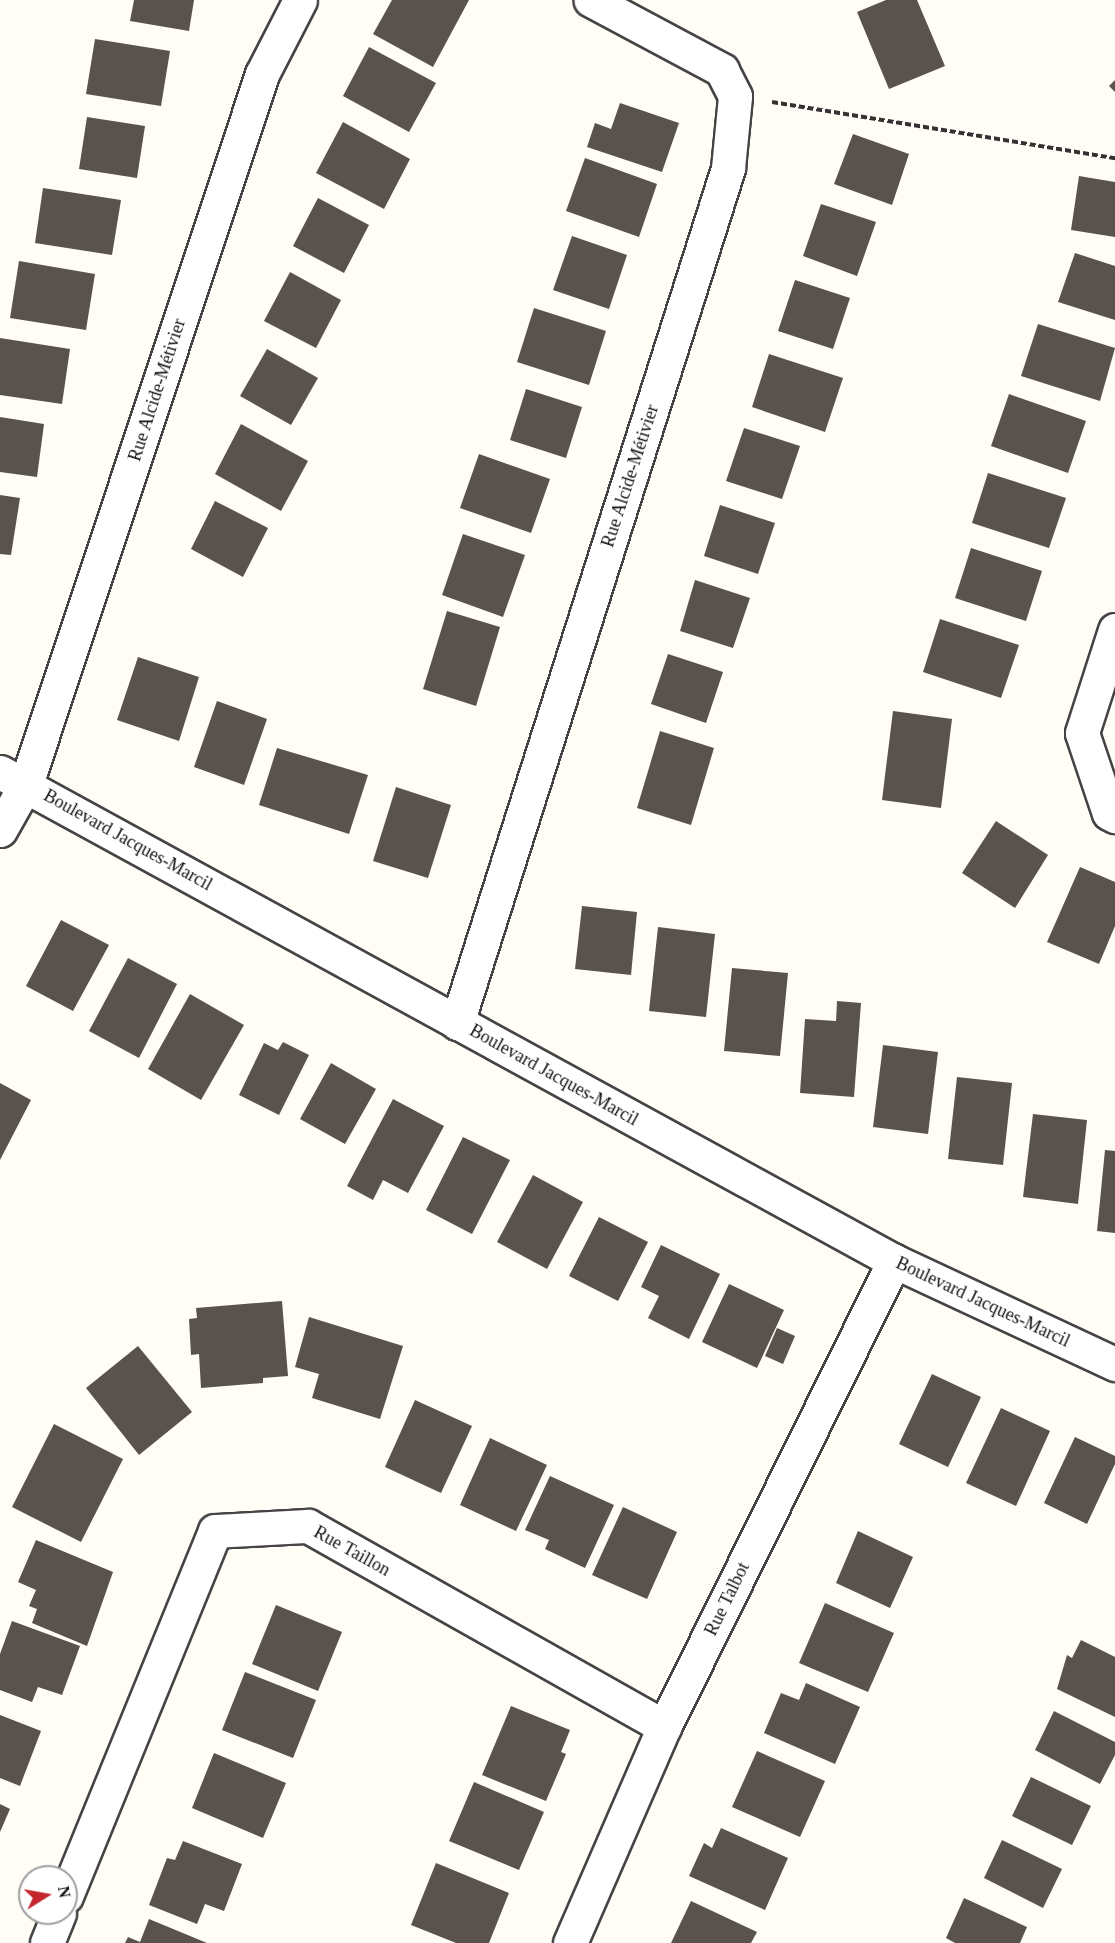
<!DOCTYPE html>
<html>
<head>
<meta charset="utf-8">
<style>
  body { margin:0 }
  #map { position:relative; width:1115px; height:1943px; overflow:hidden; background:#fffdf5; font-family:Georgia,serif }
  div>[style] { position:absolute }
  .building>* { inset:0; background:#5a524d }
  .path>* { height:4px; margin-top:-2px; transform-origin:0; background:repeating-linear-gradient(90deg,#333 0 6px,transparent 0 9px) }
  .roads { filter:drop-shadow(2px 0 #444) drop-shadow(-2px 0 #444) drop-shadow(0 2px #444) drop-shadow(0 -2px #444) }
  .minor>* { height:33px; margin:-16.5px; padding:0 16.5px; transform-origin:16.5px; border-radius:16.5px; background:#fff }
  span { translate:-50% -50%; white-space:nowrap; text-align:center; line-height:1.15; -webkit-text-stroke:6px #fff; paint-order:stroke }
  .street-label { font-size:18px; color:#111 }
  .north { position:absolute; left:18px; top:1865px; width:60px; height:60px; box-sizing:border-box; background:#fff; border:2px solid #a0a0a0; border-radius:50%; rotate:79deg; font-size:16px; font-weight:700; line-height:24px; text-align:center; color:#111 }
  .north::after { content:''; display:block; margin:auto; width:21px; height:27px; background:#c4262e; clip-path:polygon(50% 0,100% 100%,50% 72%,0 100%) }
</style>
</head>
<body>
<div id="map">
  <div class="building">
    <div style="clip-path:polygon(134px 0,194px 0,189px 31px,130px 21px)"></div>
    <div style="clip-path:polygon(392px 0,469px 0,433px 67px,373px 34px)"></div>
    <div style="clip-path:polygon(886px 0,917px 0,945px 66px,889px 89px,857px 12px)"></div>
    <div style="clip-path:polygon(95px 39px,170px 51px,161px 106px,86px 94px)"></div>
    <div style="clip-path:polygon(369px 47px,436px 83px,409px 132px,343px 96px)"></div>
    <div style="clip-path:polygon(1115px 80px,1115px 92px,1109px 86px)"></div>
    <div style="clip-path:polygon(620px 103px,679px 123px,662px 172px,587px 147px,595px 123px,611px 129px)"></div>
    <div style="clip-path:polygon(87px 117px,145px 126px,137px 178px,79px 169px)"></div>
    <div style="clip-path:polygon(343px 122px,410px 159px,384px 209px,316px 173px)"></div>
    <div style="clip-path:polygon(853px 134px,909px 154px,892px 205px,834px 184px)"></div>
    <div style="clip-path:polygon(585px 158px,657px 184px,639px 237px,566px 211px)"></div>
    <div style="clip-path:polygon(1079px 176px,1115px 182px,1115px 237px,1071px 230px)"></div>
    <div style="clip-path:polygon(43px 188px,121px 200px,112px 255px,35px 243px)"></div>
    <div style="clip-path:polygon(318px 198px,369px 225px,344px 273px,293px 246px)"></div>
    <div style="clip-path:polygon(821px 204px,876px 222px,857px 276px,803px 256px)"></div>
    <div style="clip-path:polygon(572px 236px,627px 255px,609px 309px,553px 290px)"></div>
    <div style="clip-path:polygon(1075px 253px,1115px 266px,1115px 320px,1058px 302px)"></div>
    <div style="clip-path:polygon(19px 261px,95px 274px,86px 330px,10px 318px)"></div>
    <div style="clip-path:polygon(290px 272px,341px 300px,316px 348px,264px 321px)"></div>
    <div style="clip-path:polygon(795px 280px,850px 298px,833px 349px,778px 331px)"></div>
    <div style="clip-path:polygon(534px 308px,606px 331px,589px 385px,517px 362px)"></div>
    <div style="clip-path:polygon(1038px 324px,1115px 348px,1100px 401px,1021px 376px)"></div>
    <div style="clip-path:polygon(0 338px,70px 349px,62px 404px,0 395px)"></div>
    <div style="clip-path:polygon(267px 349px,318px 378px,291px 425px,240px 396px)"></div>
    <div style="clip-path:polygon(769px 354px,843px 378px,825px 432px,752px 407px)"></div>
    <div style="clip-path:polygon(526px 389px,582px 407px,566px 458px,510px 440px)"></div>
    <div style="clip-path:polygon(1009px 394px,1086px 421px,1068px 473px,991px 446px)"></div>
    <div style="clip-path:polygon(0 417px,44px 424px,37px 477px,0 472px)"></div>
    <div style="clip-path:polygon(241px 424px,308px 461px,281px 511px,215px 474px)"></div>
    <div style="clip-path:polygon(744px 428px,800px 446px,782px 499px,726px 481px)"></div>
    <div style="clip-path:polygon(479px 454px,550px 479px,531px 533px,460px 508px)"></div>
    <div style="clip-path:polygon(988px 473px,1066px 498px,1049px 548px,972px 523px)"></div>
    <div style="clip-path:polygon(0 495px,20px 498px,11px 555px,0 554px)"></div>
    <div style="clip-path:polygon(215px 501px,268px 528px,243px 577px,191px 549px)"></div>
    <div style="clip-path:polygon(720px 505px,775px 523px,758px 574px,704px 556px)"></div>
    <div style="clip-path:polygon(463px 534px,525px 555px,503px 617px,442px 595px)"></div>
    <div style="clip-path:polygon(971px 548px,1042px 571px,1026px 621px,955px 598px)"></div>
    <div style="clip-path:polygon(695px 580px,750px 598px,733px 648px,680px 631px)"></div>
    <div style="clip-path:polygon(447px 611px,500px 627px,476px 706px,423px 689px)"></div>
    <div style="clip-path:polygon(940px 619px,1019px 645px,1001px 698px,923px 672px)"></div>
    <div style="clip-path:polygon(668px 654px,723px 672px,706px 723px,651px 704px)"></div>
    <div style="clip-path:polygon(138px 657px,199px 677px,179px 741px,117px 720px)"></div>
    <div style="clip-path:polygon(217px 701px,267px 719px,244px 785px,194px 767px)"></div>
    <div style="clip-path:polygon(893px 711px,952px 719px,941px 808px,882px 800px)"></div>
    <div style="clip-path:polygon(660px 731px,714px 748px,691px 825px,637px 808px)"></div>
    <div style="clip-path:polygon(277px 748px,368px 775px,349px 834px,259px 805px)"></div>
    <div style="clip-path:polygon(396px 787px,451px 805px,428px 878px,373px 861px)"></div>
    <div style="clip-path:polygon(996px 821px,1048px 855px,1015px 908px,962px 873px)"></div>
    <div style="clip-path:polygon(1080px 867px,1115px 882px,1115px 926px,1099px 964px,1047px 942px)"></div>
    <div style="clip-path:polygon(582px 906px,637px 912px,631px 975px,575px 969px)"></div>
    <div style="clip-path:polygon(61px 920px,109px 945px,73px 1011px,26px 986px)"></div>
    <div style="clip-path:polygon(658px 927px,715px 934px,706px 1017px,649px 1011px)"></div>
    <div style="clip-path:polygon(128px 958px,177px 984px,139px 1058px,89px 1031px)"></div>
    <div style="clip-path:polygon(732px 968px,788px 973px,780px 1056px,724px 1051px)"></div>
    <div style="clip-path:polygon(190px 994px,244px 1025px,201px 1100px,148px 1069px)"></div>
    <div style="clip-path:polygon(837px 1001px,861px 1003px,854px 1097px,800px 1093px,805px 1019px,836px 1021px)"></div>
    <div style="clip-path:polygon(283px 1042px,309px 1055px,279px 1115px,239px 1095px,264px 1043px,278px 1050px)"></div>
    <div style="clip-path:polygon(883px 1045px,938px 1052px,928px 1134px,873px 1127px)"></div>
    <div style="clip-path:polygon(331px 1063px,376px 1089px,345px 1144px,300px 1119px)"></div>
    <div style="clip-path:polygon(957px 1077px,1012px 1083px,1003px 1165px,948px 1159px)"></div>
    <div style="clip-path:polygon(0 1083px,31px 1100px,0 1160px)"></div>
    <div style="clip-path:polygon(393px 1099px,444px 1126px,408px 1193px,383px 1180px,373px 1200px,347px 1186px)"></div>
    <div style="clip-path:polygon(1033px 1114px,1087px 1120px,1078px 1204px,1023px 1197px)"></div>
    <div style="clip-path:polygon(463px 1137px,510px 1160px,472px 1234px,426px 1210px)"></div>
    <div style="clip-path:polygon(1105px 1150px,1115px 1151px,1115px 1233px,1097px 1231px)"></div>
    <div style="clip-path:polygon(533px 1175px,583px 1202px,547px 1269px,497px 1242px)"></div>
    <div style="clip-path:polygon(599px 1217px,648px 1242px,618px 1301px,569px 1276px)"></div>
    <div style="clip-path:polygon(661px 1245px,720px 1274px,689px 1339px,648px 1318px,659px 1296px,641px 1287px)"></div>
    <div style="clip-path:polygon(729px 1284px,784px 1310px,757px 1368px,702px 1342px)"></div>
    <div style="clip-path:polygon(282px 1301px,288px 1376px,263px 1378px,263px 1383px,201px 1388px,199px 1354px,191px 1355px,189px 1319px,197px 1318px,196px 1308px)"></div>
    <div style="clip-path:polygon(309px 1317px,403px 1346px,380px 1419px,312px 1398px,319px 1374px,295px 1367px)"></div>
    <div style="clip-path:polygon(777px 1328px,795px 1336px,783px 1364px,765px 1356px)"></div>
    <div style="clip-path:polygon(138px 1346px,192px 1412px,139px 1455px,86px 1388px)"></div>
    <div style="clip-path:polygon(932px 1374px,981px 1397px,948px 1467px,899px 1444px)"></div>
    <div style="clip-path:polygon(415px 1400px,472px 1426px,441px 1493px,385px 1467px)"></div>
    <div style="clip-path:polygon(1001px 1408px,1050px 1431px,1016px 1506px,966px 1483px)"></div>
    <div style="clip-path:polygon(54px 1424px,123px 1459px,81px 1542px,12px 1507px)"></div>
    <div style="clip-path:polygon(1075px 1437px,1115px 1456px,1115px 1464px,1087px 1524px,1044px 1503px)"></div>
    <div style="clip-path:polygon(490px 1438px,547px 1465px,516px 1531px,460px 1505px)"></div>
    <div style="clip-path:polygon(550px 1476px,614px 1505px,585px 1568px,545px 1549px,549px 1540px,525px 1530px)"></div>
    <div style="clip-path:polygon(623px 1507px,677px 1532px,647px 1599px,592px 1575px)"></div>
    <div style="clip-path:polygon(858px 1531px,913px 1557px,890px 1608px,836px 1583px)"></div>
    <div style="clip-path:polygon(36px 1540px,113px 1572px,87px 1646px,32px 1623px,37px 1609px,29px 1606px,36px 1590px,18px 1582px)"></div>
    <div style="clip-path:polygon(825px 1603px,894px 1633px,868px 1692px,799px 1663px)"></div>
    <div style="clip-path:polygon(276px 1605px,342px 1632px,318px 1691px,252px 1664px)"></div>
    <div style="clip-path:polygon(12px 1621px,80px 1646px,62px 1695px,38px 1687px,32px 1702px,0 1690px,0 1654px)"></div>
    <div style="clip-path:polygon(1081px 1640px,1115px 1657px,1115px 1717px,1057px 1689px,1067px 1655px,1072px 1658px)"></div>
    <div style="clip-path:polygon(245px 1672px,316px 1700px,293px 1758px,222px 1730px)"></div>
    <div style="clip-path:polygon(806px 1683px,860px 1707px,835px 1764px,764px 1733px,781px 1693px,799px 1700px)"></div>
    <div style="clip-path:polygon(511px 1706px,570px 1730px,561px 1752px,566px 1754px,546px 1801px,482px 1775px)"></div>
    <div style="clip-path:polygon(1054px 1711px,1115px 1742px,1115px 1755px,1100px 1784px,1035px 1750px)"></div>
    <div style="clip-path:polygon(0 1715px,41px 1731px,20px 1786px,0 1778px)"></div>
    <div style="clip-path:polygon(757px 1751px,825px 1781px,800px 1837px,732px 1807px)"></div>
    <div style="clip-path:polygon(214px 1753px,286px 1783px,263px 1838px,192px 1808px)"></div>
    <div style="clip-path:polygon(1031px 1777px,1091px 1806px,1072px 1845px,1012px 1816px)"></div>
    <div style="clip-path:polygon(474px 1782px,544px 1812px,519px 1870px,449px 1841px)"></div>
    <div style="clip-path:polygon(0 1804px,10px 1809px,0 1832px)"></div>
    <div style="clip-path:polygon(721px 1828px,788px 1858px,765px 1910px,689px 1876px,704px 1843px,712px 1848px)"></div>
    <div style="clip-path:polygon(1002px 1840px,1062px 1869px,1043px 1908px,984px 1878px)"></div>
    <div style="clip-path:polygon(183px 1841px,242px 1864px,224px 1911px,205px 1904px,197px 1924px,149px 1905px,167px 1858px,175px 1860px)"></div>
    <div style="clip-path:polygon(436px 1863px,509px 1893px,489px 1943px,456px 1943px,411px 1925px)"></div>
    <div style="clip-path:polygon(964px 1898px,1027px 1927px,1020px 1943px,955px 1943px,946px 1938px)"></div>
    <div style="clip-path:polygon(691px 1901px,757px 1932px,751px 1943px,671px 1943px)"></div>
    <div style="clip-path:polygon(149px 1919px,207px 1943px,125px 1943px,128px 1937px,140px 1942px)"></div>
  </div>
  <div class="path">
    <div style="left:772px;top:102px;width:348px;rotate:9.3deg"></div>
  </div>
  <div class="roads">
    <div class="minor">
      <div style="left:1115px;top:630px;width:108px;rotate:107.8deg"></div>
      <div style="left:1082px;top:733px;width:84px;rotate:71.4deg"></div>
      <div style="left:1109px;top:813px;width:7px;rotate:27deg"></div>
      <div style="left:0;top:772px;width:1019px;rotate:28.68deg"></div>
      <div style="left:894px;top:1261px;width:244px;rotate:25deg"></div>
      <div style="left:0;top:830px;width:53px;rotate:-60.5deg"></div>
      <div style="left:26px;top:784px;width:748px;rotate:-71.61deg"></div>
      <div style="left:262px;top:74px;width:83px;rotate:-62.8deg"></div>
      <div style="left:457px;top:1023px;width:897px;rotate:-72.41deg"></div>
      <div style="left:728px;top:168px;width:72px;rotate:-84.4deg"></div>
      <div style="left:735px;top:96px;width:29px;rotate:-117deg"></div>
      <div style="left:722px;top:70px;width:149px;rotate:-151.9deg"></div>
      <div style="left:66px;top:1896px;width:394px;rotate:-67.8deg"></div>
      <div style="left:215px;top:1531px;width:93px;rotate:-3.1deg"></div>
      <div style="left:308px;top:1526px;width:409px;rotate:29.4deg"></div>
      <div style="left:47px;top:1943px;width:32px;rotate:-68deg"></div>
      <div style="left:570px;top:1943px;width:236px;rotate:-66.5deg"></div>
      <div style="left:664px;top:1727px;width:520px;rotate:-63.73deg"></div>
    </div>
  </div>
  <div class="street-label">
    <span style="left:157px;top:390px;rotate:-72deg">Rue Alcide-Métivier</span>
    <span style="left:630px;top:476px;rotate:-72deg">Rue Alcide-Métivier</span>
    <span style="left:128px;top:840px;rotate:29deg">Boulevard Jacques-Marcil</span>
    <span style="left:554px;top:1075px;rotate:29deg">Boulevard Jacques-Marcil</span>
    <span style="left:983px;top:1302px;rotate:25deg">Boulevard Jacques-Marcil</span>
    <span style="left:352px;top:1551px;rotate:29deg">Rue Taillon</span>
    <span style="left:727px;top:1599px;rotate:-64deg">Rue Talbot</span>
  </div>
  <div class="north">N</div>
</div>
</body>
</html>
